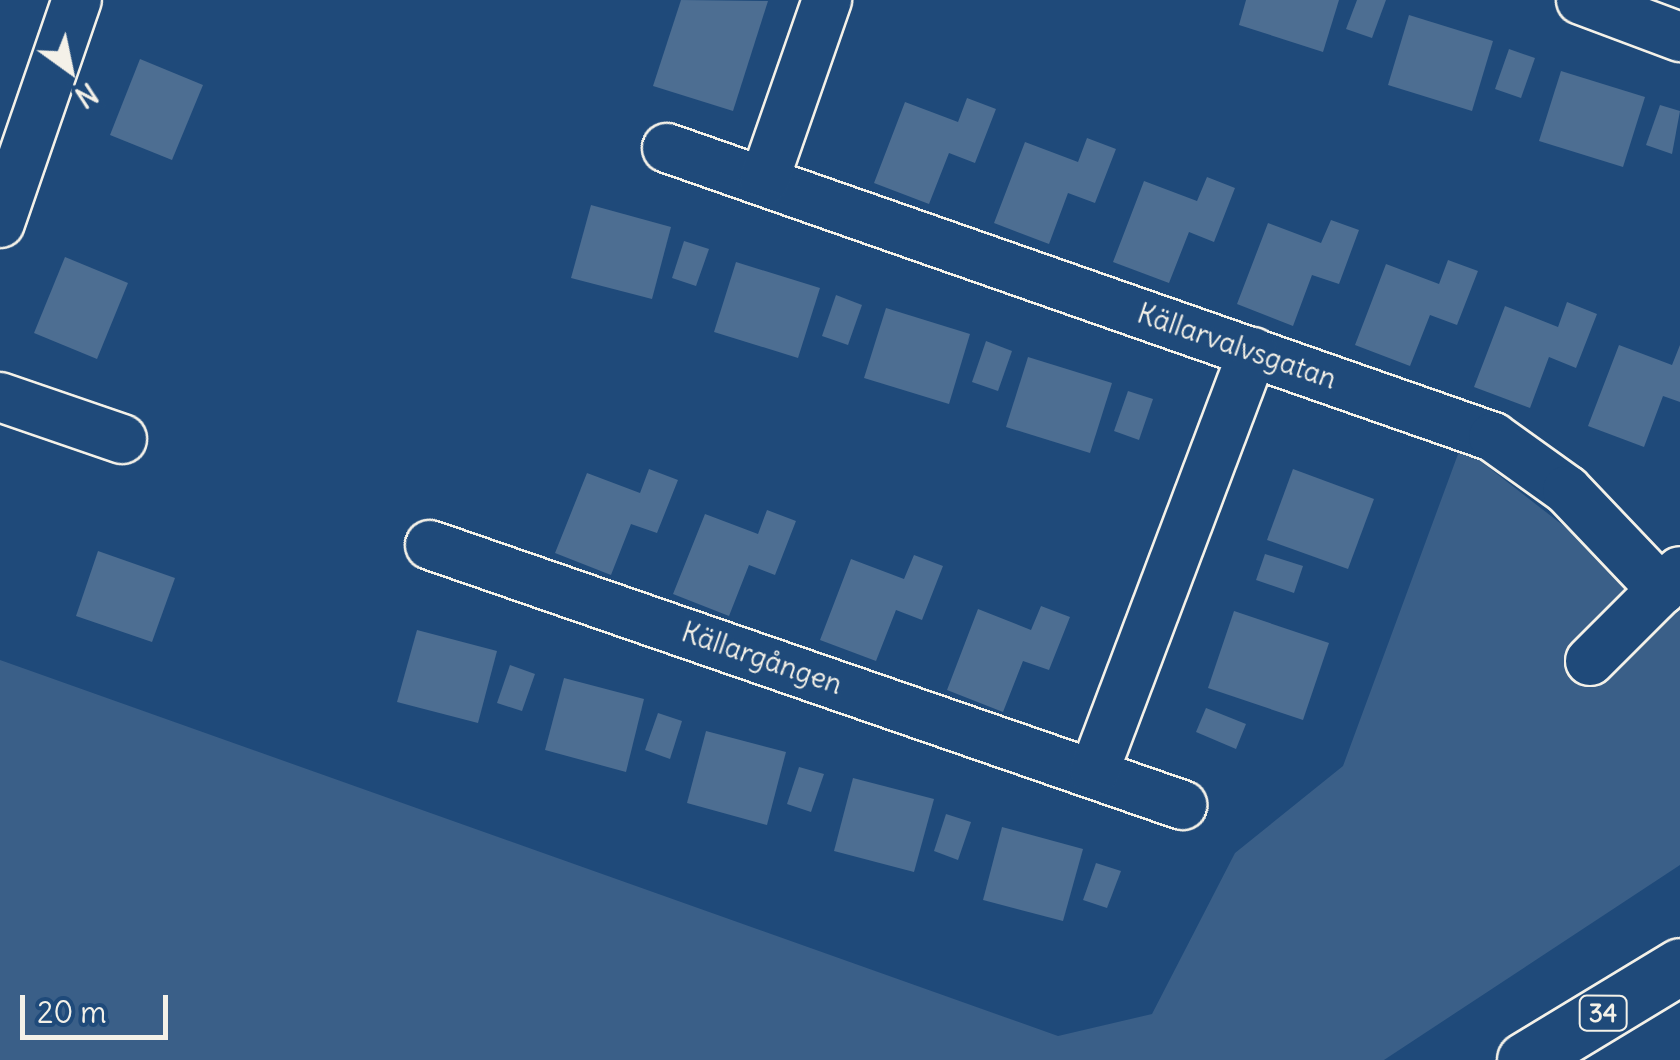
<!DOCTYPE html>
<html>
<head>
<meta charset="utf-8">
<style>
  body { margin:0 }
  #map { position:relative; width:1680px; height:1060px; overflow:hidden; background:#1f4a7a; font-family:Delius,sans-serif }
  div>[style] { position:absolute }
  .green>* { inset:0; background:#3a5f88 }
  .building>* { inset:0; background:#4d6e92 }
  .roads { filter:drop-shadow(2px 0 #f4f1e8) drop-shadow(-2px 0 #f4f1e8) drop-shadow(0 2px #f4f1e8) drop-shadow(0 -2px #f4f1e8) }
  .minor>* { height:48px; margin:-24px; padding:0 24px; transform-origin:24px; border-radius:24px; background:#1f4a7a }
  .primary>* { height:55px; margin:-27.5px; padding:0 27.5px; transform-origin:27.5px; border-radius:27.5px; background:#1f4a7a }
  span { translate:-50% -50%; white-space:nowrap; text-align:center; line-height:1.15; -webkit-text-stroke:9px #1f4a7a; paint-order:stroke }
  .shield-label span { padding:2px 8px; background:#1f4a7a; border:2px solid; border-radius:8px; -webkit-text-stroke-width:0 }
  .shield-label { font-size:25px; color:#f4f1e8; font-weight:700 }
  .street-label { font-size:28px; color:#f4f1e8 }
  .north { position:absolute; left:20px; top:20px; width:100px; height:100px; -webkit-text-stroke:8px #1f4a7a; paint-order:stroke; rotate:147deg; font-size:28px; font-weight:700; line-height:40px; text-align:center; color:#f4f1e8 }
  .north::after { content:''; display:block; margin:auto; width:35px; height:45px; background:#f4f1e8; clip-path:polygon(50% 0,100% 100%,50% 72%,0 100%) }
  .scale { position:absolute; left:20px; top:995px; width:148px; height:45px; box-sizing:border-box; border:5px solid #f4f1e8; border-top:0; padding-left:12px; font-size:30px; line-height:35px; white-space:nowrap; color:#f4f1e8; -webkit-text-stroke:8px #1f4a7a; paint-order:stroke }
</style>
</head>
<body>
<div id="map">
  <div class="green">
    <div style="clip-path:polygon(1461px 446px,1650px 593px,1680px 575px,1680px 865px,1384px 1060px,0 1060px,0 660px,1058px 1036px,1152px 1014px,1235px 853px,1343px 766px)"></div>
  </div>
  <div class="building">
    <div style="clip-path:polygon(681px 0,768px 1px,733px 111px,653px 86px)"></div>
    <div style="clip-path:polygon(1246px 0,1339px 0,1323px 52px,1239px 25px)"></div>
    <div style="clip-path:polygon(1357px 0,1386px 0,1372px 38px,1346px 29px)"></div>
    <div style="clip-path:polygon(1409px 15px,1493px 41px,1472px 111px,1388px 85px)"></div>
    <div style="clip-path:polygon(1509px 49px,1535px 58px,1521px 98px,1495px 89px)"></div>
    <div style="clip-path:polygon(140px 59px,203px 85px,172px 160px,110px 135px)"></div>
    <div style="clip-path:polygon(1561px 71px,1645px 97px,1623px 167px,1539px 141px)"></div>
    <div style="clip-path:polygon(967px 98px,996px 109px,975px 163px,949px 153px,929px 204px,874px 183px,905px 102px,958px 122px)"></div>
    <div style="clip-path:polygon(1660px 105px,1680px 111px,1672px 154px,1646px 145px)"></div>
    <div style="clip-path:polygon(1087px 138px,1116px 149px,1095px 203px,1068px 193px,1049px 244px,994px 223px,1025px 142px,1078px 162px)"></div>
    <div style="clip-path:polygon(1207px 177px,1235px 188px,1214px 242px,1189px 232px,1169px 283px,1113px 262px,1144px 181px,1197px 201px)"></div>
    <div style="clip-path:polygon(591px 205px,671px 227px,652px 299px,571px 278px)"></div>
    <div style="clip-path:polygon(1331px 220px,1359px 230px,1339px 284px,1312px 275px,1293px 326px,1237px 304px,1268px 223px,1321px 243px)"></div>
    <div style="clip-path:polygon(684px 241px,709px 249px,696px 286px,672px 278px)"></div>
    <div style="clip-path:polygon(65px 257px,128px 283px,97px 359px,34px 333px)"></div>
    <div style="clip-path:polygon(1448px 260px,1478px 271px,1457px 325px,1430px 315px,1410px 366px,1355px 345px,1386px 264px,1439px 284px)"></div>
    <div style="clip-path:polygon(736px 262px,820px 288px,798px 358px,714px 332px)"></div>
    <div style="clip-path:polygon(836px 295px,862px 305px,848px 345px,822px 336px)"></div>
    <div style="clip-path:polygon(1567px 302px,1597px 314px,1576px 368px,1549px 357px,1530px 408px,1474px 387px,1505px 306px,1558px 327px)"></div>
    <div style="clip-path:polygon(886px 308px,970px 334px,949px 404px,864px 378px)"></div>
    <div style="clip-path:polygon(986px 341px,1012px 351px,998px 391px,972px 382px)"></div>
    <div style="clip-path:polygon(1619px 345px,1672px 365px,1680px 345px,1680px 402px,1663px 396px,1644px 447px,1588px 426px)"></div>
    <div style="clip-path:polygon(1028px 357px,1112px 383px,1090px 453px,1006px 427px)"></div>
    <div style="clip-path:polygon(1128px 391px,1153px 399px,1139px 440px,1114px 431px)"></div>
    <div style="clip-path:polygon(649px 469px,678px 480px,657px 533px,631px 524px,611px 575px,555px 553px,587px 473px,640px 493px)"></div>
    <div style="clip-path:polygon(1293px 469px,1374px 499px,1348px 569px,1267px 540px)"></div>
    <div style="clip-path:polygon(767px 510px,796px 521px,775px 575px,749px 565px,729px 616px,673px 594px,705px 514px,758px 534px)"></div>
    <div style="clip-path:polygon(98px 551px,175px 578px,152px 642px,76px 616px)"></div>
    <div style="clip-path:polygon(1265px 554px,1303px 566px,1294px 593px,1256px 580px)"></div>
    <div style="clip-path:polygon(914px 555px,943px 566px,922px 620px,896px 610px,876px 661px,820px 640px,851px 559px,904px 579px)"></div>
    <div style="clip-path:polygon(1041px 606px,1070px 617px,1049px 670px,1023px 661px,1003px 712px,947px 690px,978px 609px,1031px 630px)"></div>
    <div style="clip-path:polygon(1234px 611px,1329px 643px,1303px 720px,1208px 688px)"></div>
    <div style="clip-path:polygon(417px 630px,497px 651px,478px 723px,397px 702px)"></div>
    <div style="clip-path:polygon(510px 665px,535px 674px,522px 711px,497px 703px)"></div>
    <div style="clip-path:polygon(564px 678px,644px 699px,626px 772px,545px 750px)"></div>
    <div style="clip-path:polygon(1206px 708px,1246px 724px,1236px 749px,1196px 732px)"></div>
    <div style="clip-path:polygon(658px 713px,682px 721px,670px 759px,645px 750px)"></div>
    <div style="clip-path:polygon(706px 731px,786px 752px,767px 825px,687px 803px)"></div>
    <div style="clip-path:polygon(799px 767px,824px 774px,811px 812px,787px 804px)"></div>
    <div style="clip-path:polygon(853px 778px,934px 799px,914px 872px,834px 851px)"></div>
    <div style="clip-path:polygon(946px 814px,971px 822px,958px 860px,934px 851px)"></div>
    <div style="clip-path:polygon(1002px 827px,1083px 849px,1063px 921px,983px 900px)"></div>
    <div style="clip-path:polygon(1096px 863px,1121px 871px,1107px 908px,1083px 900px)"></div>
  </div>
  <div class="roads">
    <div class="minor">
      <div style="left:1581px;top:0;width:106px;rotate:20.5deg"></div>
      <div style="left:667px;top:148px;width:875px;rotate:19.28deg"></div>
      <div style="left:1493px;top:437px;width:91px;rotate:35.6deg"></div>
      <div style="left:1567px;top:490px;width:138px;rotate:46.5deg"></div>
      <div style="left:764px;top:181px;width:192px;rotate:-70.8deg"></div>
      <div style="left:0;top:223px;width:236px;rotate:-71deg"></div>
      <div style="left:0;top:397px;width:129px;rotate:19deg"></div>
      <div style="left:430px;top:545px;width:796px;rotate:19.07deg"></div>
      <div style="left:1590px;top:661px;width:127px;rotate:-45deg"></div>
      <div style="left:1094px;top:772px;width:449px;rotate:-69.3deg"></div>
    </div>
    <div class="primary">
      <div style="left:1525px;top:1060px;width:181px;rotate:-31.2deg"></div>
    </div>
  </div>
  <div class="shield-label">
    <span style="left:1603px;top:1013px">34</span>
  </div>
  <div class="street-label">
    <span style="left:1237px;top:346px;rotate:19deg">Källarvalvsgatan</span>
    <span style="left:762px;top:658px;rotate:19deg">Källargången</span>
  </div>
  <div class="north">N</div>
  <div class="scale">20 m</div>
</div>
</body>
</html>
